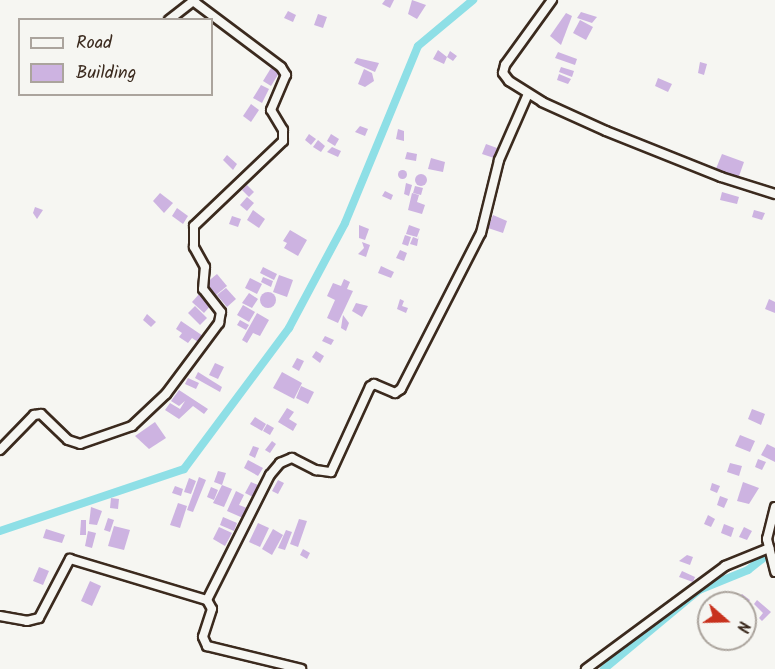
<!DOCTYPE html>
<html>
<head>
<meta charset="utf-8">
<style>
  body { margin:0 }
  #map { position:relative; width:775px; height:669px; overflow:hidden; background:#f6f6f2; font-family:Kalam,sans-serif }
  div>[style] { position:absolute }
  .canal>* { height:8px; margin:-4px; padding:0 4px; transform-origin:4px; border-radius:4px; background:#8edfe6 }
  .building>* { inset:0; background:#cdb3e1 }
  .round { border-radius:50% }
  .roads { filter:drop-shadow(2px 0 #3b2a1e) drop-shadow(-2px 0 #3b2a1e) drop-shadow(0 2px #3b2a1e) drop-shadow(0 -2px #3b2a1e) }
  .minor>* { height:8px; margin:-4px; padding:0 4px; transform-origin:4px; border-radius:4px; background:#f6f6f2 }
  span { translate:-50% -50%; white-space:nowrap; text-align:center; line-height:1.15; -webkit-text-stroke:6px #f6f6f2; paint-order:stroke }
  .legend { position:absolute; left:18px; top:18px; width:195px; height:78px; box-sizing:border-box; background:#f6f6f2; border:2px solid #aba49d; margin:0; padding:8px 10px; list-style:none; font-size:18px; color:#3b2a1e }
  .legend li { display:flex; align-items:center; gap:12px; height:30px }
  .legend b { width:30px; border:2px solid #aba49d }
  .north { position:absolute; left:697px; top:591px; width:60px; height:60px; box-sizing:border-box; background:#f6f6f2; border:2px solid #aba49d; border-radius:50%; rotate:110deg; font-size:16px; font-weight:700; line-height:24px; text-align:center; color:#3b2a1e }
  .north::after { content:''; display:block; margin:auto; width:21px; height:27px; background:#c8321e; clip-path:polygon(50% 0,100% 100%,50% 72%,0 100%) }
</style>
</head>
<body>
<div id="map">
  <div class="canal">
    <div style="left:0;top:531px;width:194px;rotate:-18.6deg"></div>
    <div style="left:184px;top:469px;width:176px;rotate:-53.3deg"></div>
    <div style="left:289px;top:328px;width:119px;rotate:-61.9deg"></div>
    <div style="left:345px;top:223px;width:191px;rotate:-67.6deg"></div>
    <div style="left:418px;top:46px;width:72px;rotate:-39.9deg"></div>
    <div style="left:604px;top:669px;width:124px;rotate:-39.7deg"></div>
    <div style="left:699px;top:590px;width:53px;rotate:-22.2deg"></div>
    <div style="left:748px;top:570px;width:34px;rotate:-38deg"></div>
  </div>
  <div class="building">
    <div style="clip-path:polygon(385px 0,394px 0,390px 8px,382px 4px)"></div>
    <div style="clip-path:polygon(412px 0,426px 5px,417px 19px,408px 14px)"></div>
    <div style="clip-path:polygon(288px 11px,296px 15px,293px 22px,284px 18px)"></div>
    <div style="clip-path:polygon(581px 12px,597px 17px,592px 23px,577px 18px)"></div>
    <div style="clip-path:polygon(566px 13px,572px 16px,561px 45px,550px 36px)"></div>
    <div style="clip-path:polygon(318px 14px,327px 17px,323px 28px,314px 25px)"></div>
    <div style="clip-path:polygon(580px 20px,593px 27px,586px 40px,573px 33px)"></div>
    <div style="clip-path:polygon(438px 50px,447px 57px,450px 51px,457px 56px,453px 61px,447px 57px,444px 64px,433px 59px)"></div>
    <div style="clip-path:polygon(558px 52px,577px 59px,575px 65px,555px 58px)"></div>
    <div style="clip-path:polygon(357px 58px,379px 63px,375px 72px,354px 63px)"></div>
    <div style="clip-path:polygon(700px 62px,707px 64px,704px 75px,698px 73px)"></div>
    <div style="clip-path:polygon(561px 67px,574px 71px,572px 77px,559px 72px)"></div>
    <div style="clip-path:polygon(271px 68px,279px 73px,271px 86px,263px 81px)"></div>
    <div style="clip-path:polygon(364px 69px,372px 73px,374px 81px,365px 87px,358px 84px)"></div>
    <div style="clip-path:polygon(559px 74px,571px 79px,568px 84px,557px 80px)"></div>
    <div style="clip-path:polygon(658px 78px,672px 84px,668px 92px,655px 86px)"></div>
    <div style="clip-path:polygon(261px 85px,269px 89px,262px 103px,253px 98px)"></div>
    <div style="clip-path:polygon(251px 104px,259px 110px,251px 122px,243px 116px)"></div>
    <div style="clip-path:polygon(360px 126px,368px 129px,365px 136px,355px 132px)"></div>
    <div style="clip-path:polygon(398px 129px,404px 131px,404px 141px,396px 139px)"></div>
    <div style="clip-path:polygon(309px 134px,316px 139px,311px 145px,305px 140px)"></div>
    <div style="clip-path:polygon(331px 134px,339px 139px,335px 146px,327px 141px)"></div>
    <div style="clip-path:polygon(318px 140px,325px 146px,321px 152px,313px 147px)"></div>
    <div style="clip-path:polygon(486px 144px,497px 148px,494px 158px,482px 154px)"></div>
    <div style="clip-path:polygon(332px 147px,341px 151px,338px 157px,327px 152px)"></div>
    <div style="clip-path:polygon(407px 152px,417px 154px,416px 161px,405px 159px)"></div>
    <div style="clip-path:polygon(722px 154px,744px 162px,738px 179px,715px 171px)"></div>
    <div style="clip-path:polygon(227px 155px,237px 164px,233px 170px,223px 160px)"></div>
    <div style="clip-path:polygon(431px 158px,445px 162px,443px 172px,428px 169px)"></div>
    <div class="round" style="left:397.5px;top:169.5px;width:9px;height:9px"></div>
    <div class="round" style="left:415px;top:174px;width:12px;height:12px"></div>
    <div style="clip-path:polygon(406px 183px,412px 185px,409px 196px,404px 194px)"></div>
    <div style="clip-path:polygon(247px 185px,254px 192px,249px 197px,242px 190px)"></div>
    <div style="clip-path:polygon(415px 186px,423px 188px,421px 195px,413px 193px)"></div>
    <div style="clip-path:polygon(385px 191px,393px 195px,391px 200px,382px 196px)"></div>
    <div style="clip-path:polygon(722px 192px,739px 197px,737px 204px,720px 200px)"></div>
    <div style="clip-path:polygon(160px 193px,173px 203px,164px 213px,153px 201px)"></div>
    <div style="clip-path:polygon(412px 193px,419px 195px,417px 202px,425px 205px,422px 214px,408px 210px)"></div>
    <div style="clip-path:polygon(247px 197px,254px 203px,247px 211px,240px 205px)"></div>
    <div style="clip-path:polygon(35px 207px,43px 210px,37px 219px,33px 213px)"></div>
    <div style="clip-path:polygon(177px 208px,188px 216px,183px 224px,172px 216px)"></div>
    <div style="clip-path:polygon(253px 210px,265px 219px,259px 228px,247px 220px)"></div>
    <div style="clip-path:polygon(754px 210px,765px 213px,762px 220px,752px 217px)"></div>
    <div style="clip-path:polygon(493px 215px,507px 221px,503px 233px,488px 228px)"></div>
    <div style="clip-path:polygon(232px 216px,241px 219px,238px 227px,229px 224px)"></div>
    <div style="clip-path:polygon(359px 225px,369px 229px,365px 240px,359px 238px)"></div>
    <div style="clip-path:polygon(409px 225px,420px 229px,417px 237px,406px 234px)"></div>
    <div style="clip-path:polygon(290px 230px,307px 240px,298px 256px,284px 248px,287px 243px,283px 241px)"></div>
    <div style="clip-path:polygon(405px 235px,411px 237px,408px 246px,402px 244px)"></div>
    <div style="clip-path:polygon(419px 235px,417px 246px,410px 244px,413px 237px,418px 239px)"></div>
    <div style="clip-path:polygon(362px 242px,370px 245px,366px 257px,358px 254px,364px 248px)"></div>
    <div style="clip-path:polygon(400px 250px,407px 253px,404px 261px,396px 258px)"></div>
    <div style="clip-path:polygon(381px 266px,394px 272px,391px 278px,378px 273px)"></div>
    <div style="clip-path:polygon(263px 267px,277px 274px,274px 280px,260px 273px)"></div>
    <div style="clip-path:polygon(217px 274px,227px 286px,216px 295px,206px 283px)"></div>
    <div style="clip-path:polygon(279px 275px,293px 280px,287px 297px,273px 292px)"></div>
    <div style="clip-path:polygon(263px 277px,273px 281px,271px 287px,261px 282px)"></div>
    <div style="clip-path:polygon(250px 278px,262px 284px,257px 294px,245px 288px)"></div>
    <div style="clip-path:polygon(344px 279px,350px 282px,347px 289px,353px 291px,338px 323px,327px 318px,335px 300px,327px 296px,333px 283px,341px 286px)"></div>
    <div style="clip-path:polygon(226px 288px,236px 299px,227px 307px,217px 295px)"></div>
    <div class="round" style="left:260px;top:292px;width:16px;height:16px"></div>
    <div style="clip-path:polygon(200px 293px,212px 304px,204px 313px,192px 302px)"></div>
    <div style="clip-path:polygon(249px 293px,258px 299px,252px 308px,242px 303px)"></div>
    <div style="clip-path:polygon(400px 299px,404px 301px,402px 306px,408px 308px,406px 313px,397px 309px)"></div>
    <div style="clip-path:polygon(769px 299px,775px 302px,775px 313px,765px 309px)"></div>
    <div style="clip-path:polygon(356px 303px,368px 306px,362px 317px,352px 311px)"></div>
    <div style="clip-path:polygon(243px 305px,255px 312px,249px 322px,237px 315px)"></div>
    <div style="clip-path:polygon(195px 306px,207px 318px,200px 325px,188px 313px)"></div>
    <div style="clip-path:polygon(257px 313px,269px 320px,260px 336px,253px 333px,247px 343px,242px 340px)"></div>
    <div style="clip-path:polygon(147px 314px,156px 322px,151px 327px,143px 320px)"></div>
    <div style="clip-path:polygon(343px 315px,349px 323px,346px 331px,341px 328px)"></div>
    <div style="clip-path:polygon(240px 320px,249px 325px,246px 330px,237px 325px)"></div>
    <div style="clip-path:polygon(181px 321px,206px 338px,201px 344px,192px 338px,188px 343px,179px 337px,182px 333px,176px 329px)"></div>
    <div style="clip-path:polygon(325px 336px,334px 340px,331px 345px,322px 341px)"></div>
    <div style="clip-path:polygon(316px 351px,324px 356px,320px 363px,312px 357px)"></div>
    <div style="clip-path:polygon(297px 358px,304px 361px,299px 371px,292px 367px)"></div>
    <div style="clip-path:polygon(215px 363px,224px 367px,218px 379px,209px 375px)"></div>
    <div style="clip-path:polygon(198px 372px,222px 387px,220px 392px,195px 378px)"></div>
    <div style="clip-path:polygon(282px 372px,302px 383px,294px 399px,273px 388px)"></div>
    <div style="clip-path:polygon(188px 378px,199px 383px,196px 389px,185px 384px)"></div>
    <div style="clip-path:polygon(301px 386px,314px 392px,308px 404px,296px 398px)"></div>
    <div style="clip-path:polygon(179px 390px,208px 409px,204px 414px,193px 406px,179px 419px,165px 410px,170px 403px,180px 409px,185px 401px,179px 406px,171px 401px)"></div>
    <div style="clip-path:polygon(287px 408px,294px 412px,289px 419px,297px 424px,293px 431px,278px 422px)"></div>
    <div style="clip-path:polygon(752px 409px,765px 414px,761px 425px,748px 419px)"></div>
    <div style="clip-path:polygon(255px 417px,266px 424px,262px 431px,250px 424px)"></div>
    <div style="clip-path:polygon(155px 422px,166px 438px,149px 449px,135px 436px)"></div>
    <div style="clip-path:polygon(267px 424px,274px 428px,270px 435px,263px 431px)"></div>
    <div style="clip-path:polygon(740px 435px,755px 441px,750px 452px,735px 446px)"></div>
    <div style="clip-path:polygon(272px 441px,276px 444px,270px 453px,265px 450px)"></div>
    <div style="clip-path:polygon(767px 444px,775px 448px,775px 462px,761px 455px)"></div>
    <div style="clip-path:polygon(253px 446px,259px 448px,255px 458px,249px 455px)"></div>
    <div style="clip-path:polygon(758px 459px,766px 462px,762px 470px,755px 467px)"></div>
    <div style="clip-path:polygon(248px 460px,263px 468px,258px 476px,244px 468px)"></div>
    <div style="clip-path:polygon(730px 463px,742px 466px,739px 476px,727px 472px)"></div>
    <div style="clip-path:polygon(218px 471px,226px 473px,222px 485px,214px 482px)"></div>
    <div style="clip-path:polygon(199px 477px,206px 480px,193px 512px,187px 510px)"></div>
    <div style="clip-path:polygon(189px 478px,196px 481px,191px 494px,184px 492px)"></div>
    <div style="clip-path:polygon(278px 480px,284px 483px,278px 494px,272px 491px)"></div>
    <div style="clip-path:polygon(251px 482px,258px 485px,253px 497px,245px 493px)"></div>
    <div style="clip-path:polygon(743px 482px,759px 488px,749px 504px,737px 501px)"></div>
    <div style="clip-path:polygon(712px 483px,720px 486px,717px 493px,710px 490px)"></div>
    <div style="clip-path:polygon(222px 485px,232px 489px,224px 507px,213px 503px)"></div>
    <div style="clip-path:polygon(175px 486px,183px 489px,181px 496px,172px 493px)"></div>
    <div style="clip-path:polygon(211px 487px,218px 490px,214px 500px,207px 497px)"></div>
    <div style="clip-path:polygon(236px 491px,244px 495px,239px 505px,247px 508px,243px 518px,227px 511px)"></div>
    <div style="clip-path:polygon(720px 496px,728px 499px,724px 508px,717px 505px)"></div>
    <div style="clip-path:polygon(111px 498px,119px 499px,118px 509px,110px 508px)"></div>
    <div style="clip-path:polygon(178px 503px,187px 506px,180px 528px,170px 525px)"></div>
    <div style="clip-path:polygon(91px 507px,102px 511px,97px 525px,89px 524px)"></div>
    <div style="clip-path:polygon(708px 515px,715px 519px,711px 527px,704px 524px)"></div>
    <div style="clip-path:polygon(223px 517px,237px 523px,234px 531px,220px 525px)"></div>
    <div style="clip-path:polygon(108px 518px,114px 520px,110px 532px,104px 530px)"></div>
    <div style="clip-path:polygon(299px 519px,307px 521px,298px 547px,290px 544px)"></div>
    <div style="clip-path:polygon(81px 520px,86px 520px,86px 535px,80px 535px)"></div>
    <div style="clip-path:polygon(258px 523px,269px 528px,260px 547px,249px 542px)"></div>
    <div style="clip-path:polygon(724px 524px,734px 528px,731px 537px,721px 533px)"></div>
    <div style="clip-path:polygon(114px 526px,130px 530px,124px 550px,108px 546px)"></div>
    <div style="clip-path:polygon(219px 527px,232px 533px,225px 546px,213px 539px)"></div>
    <div style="clip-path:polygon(744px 527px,752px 531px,747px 540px,739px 537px)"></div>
    <div style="clip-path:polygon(46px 529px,65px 535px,62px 543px,43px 538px)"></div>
    <div style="clip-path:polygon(273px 529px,283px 535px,272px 555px,262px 549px)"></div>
    <div style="clip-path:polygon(286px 530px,292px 532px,285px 550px,278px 548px)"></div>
    <div style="clip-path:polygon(88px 531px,96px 533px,92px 548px,85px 546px)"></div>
    <div style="clip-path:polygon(303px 549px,310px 553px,307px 559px,300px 555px)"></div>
    <div style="clip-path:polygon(687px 555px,693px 557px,690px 565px,679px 561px)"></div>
    <div style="clip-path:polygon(39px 567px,49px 571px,43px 585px,33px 581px)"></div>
    <div style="clip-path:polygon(682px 571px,695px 577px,693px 582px,679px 577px)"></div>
    <div style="clip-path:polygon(90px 581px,101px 586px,92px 606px,81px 601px)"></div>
    <div style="clip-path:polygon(742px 594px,750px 600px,747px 604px,742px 601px,735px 603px)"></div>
    <div style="clip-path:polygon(757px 600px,771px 612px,762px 621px,759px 618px,763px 613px,754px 604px)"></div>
  </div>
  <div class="roads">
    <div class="minor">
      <div style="left:552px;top:0;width:80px;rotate:125.9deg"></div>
      <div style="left:505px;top:65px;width:8px;rotate:104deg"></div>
      <div style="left:503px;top:73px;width:10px;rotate:53deg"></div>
      <div style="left:509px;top:81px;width:39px;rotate:32deg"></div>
      <div style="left:542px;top:102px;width:70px;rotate:24.4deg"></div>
      <div style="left:606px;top:131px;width:124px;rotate:21.8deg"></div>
      <div style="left:721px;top:177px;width:57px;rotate:17.5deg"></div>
      <div style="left:169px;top:20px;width:33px;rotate:-38deg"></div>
      <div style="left:0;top:450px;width:49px;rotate:-45.8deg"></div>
      <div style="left:34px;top:415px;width:7px;rotate:-8deg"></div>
      <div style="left:41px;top:414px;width:37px;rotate:44deg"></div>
      <div style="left:68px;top:440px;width:13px;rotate:18deg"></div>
      <div style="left:80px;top:444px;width:55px;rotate:-19.1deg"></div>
      <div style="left:132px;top:426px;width:47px;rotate:-43.3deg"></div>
      <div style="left:166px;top:394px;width:89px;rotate:-53.3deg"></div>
      <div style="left:219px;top:323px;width:11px;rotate:-80deg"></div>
      <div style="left:221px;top:312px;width:29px;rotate:-128deg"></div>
      <div style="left:203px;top:289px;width:22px;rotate:-85deg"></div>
      <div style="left:205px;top:267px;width:23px;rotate:-119deg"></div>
      <div style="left:194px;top:247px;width:21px;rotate:-90deg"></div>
      <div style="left:194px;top:226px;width:123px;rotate:-43.7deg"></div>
      <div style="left:283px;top:141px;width:11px;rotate:-90deg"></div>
      <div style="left:283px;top:130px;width:23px;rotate:-121deg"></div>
      <div style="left:271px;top:110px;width:38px;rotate:-67deg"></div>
      <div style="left:286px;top:75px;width:9px;rotate:-122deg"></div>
      <div style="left:281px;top:67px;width:110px;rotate:-143.1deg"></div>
      <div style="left:775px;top:507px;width:33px;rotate:104deg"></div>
      <div style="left:767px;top:539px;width:34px;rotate:76deg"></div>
      <div style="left:207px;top:600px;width:10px;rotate:61deg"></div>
      <div style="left:212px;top:609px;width:29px;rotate:108deg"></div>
      <div style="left:203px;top:637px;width:10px;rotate:66deg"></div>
      <div style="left:207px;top:646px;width:97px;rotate:13.7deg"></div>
      <div style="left:0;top:616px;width:27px;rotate:10deg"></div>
      <div style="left:27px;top:621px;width:12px;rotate:-14deg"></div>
      <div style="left:39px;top:618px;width:67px;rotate:-62.3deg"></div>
      <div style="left:70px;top:559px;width:143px;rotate:16.7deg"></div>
      <div style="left:207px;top:600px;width:140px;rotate:-63.3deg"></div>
      <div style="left:270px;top:475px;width:16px;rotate:-50deg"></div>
      <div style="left:280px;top:463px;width:13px;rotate:-23deg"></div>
      <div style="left:292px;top:458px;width:27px;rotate:27deg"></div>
      <div style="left:316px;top:470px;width:15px;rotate:8deg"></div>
      <div style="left:331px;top:472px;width:94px;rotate:-65.4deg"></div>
      <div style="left:370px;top:387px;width:5px;rotate:-37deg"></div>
      <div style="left:374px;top:384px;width:23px;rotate:23deg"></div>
      <div style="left:395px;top:393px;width:7px;rotate:-34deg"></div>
      <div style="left:401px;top:389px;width:175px;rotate:-62.9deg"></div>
      <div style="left:481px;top:233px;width:75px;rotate:-76.1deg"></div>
      <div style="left:499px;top:160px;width:72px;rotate:-66.3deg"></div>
      <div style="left:586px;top:669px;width:173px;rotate:-36.5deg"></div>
      <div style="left:725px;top:566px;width:48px;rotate:-22.2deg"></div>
    </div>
  </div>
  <ul class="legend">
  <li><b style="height:8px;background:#f6f6f2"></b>Road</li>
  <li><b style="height:16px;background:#cdb3e1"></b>Building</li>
  </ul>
  <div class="north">N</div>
</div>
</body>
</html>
